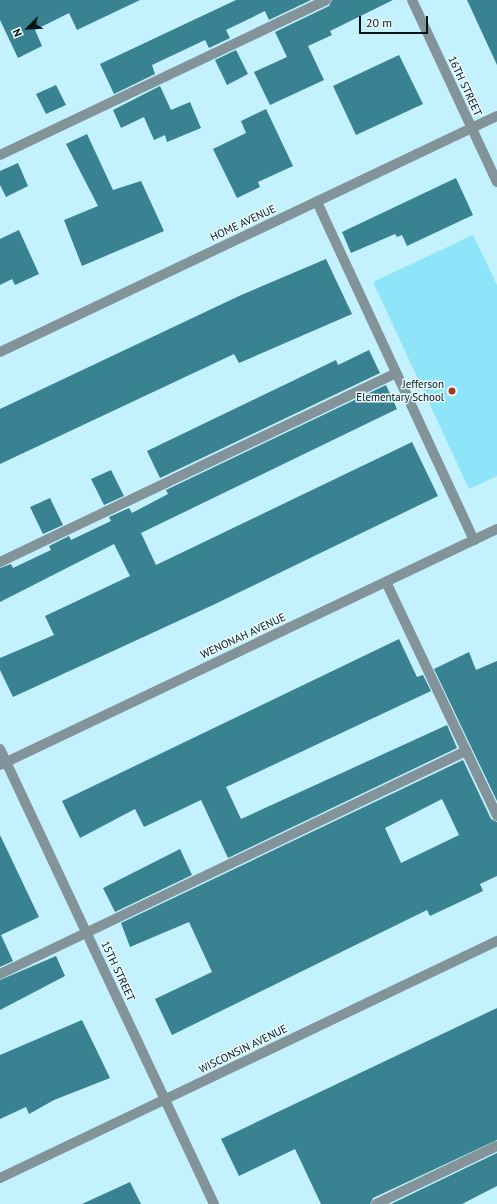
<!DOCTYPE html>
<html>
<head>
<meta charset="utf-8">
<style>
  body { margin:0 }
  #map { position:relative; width:497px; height:1204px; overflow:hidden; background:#c3f1fd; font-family:"PT Sans",sans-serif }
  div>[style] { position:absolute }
  .green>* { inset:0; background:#8ee5fa }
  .building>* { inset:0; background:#388292 }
  .service>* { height:10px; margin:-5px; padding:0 5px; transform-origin:5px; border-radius:5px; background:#829499 }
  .minor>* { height:10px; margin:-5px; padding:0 5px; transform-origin:5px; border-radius:5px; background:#829499 }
  .tertiary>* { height:10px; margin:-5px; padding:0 5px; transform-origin:5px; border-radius:5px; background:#829499 }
  .dots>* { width:11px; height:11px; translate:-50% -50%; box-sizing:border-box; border:2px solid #e7f9fd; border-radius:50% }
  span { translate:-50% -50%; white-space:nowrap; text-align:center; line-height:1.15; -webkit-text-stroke:3px #e7f9fd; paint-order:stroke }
  .street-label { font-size:11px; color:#041519 }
  .poi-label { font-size:11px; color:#041519 }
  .right { translate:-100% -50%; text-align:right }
  .north { position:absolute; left:8px; top:8px; width:40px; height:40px; -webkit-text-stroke:3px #e7f9fd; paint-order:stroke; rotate:246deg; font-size:11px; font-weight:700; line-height:16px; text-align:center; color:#041519 }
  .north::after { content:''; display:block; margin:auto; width:14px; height:18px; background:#041519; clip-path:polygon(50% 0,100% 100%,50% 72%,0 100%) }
  .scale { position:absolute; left:359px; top:16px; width:69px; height:18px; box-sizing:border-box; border:2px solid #041519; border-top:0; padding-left:5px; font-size:12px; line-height:14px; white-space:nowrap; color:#041519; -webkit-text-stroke:3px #e7f9fd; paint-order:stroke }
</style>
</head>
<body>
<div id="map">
  <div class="green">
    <div style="clip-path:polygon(473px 235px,497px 285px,497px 476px,469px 489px,373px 282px)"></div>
  </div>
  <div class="building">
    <div style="clip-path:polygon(0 0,140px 0,77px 30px,69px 13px,35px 30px,42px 46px,18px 58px,0 20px)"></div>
    <div style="clip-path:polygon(236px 0,311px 0,269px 20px,265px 11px,226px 30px,230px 38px,209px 48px,205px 40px,152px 65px,155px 74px,114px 94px,100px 64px)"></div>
    <div style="clip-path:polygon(332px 0,393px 0,330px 31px,332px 35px,308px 46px,324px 80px,270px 105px,254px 72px,287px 57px,275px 32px,329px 6px)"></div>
    <div style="clip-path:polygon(467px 0,497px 0,497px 65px)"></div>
    <div style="clip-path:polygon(236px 50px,248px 74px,227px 85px,215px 60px)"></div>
    <div style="clip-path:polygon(399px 55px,423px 104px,356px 135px,333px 86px)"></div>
    <div style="clip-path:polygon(56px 85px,66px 105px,46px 114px,36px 94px)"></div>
    <div style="clip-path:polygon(160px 86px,171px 110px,190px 102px,201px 128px,167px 142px,165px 135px,154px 140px,144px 117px,121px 128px,113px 110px)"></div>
    <div style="clip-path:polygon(266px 109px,293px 166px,258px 182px,260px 187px,237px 198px,213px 149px,246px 133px,241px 121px)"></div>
    <div style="clip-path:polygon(87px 134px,113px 190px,141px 181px,164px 231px,82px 266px,64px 220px,98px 206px,66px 144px)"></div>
    <div style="clip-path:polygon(18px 163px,28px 186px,6px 197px,0 185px,0 171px)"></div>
    <div style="clip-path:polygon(456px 178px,473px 215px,407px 246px,402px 235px,397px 237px,395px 234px,351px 253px,342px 232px)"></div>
    <div style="clip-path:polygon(19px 230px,39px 274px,15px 285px,12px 279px,0 285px,0 239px)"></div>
    <div style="clip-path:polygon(326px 259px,352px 314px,239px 363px,234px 354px,0 464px,0 409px,239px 296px)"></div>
    <div style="clip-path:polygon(369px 350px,380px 373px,160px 478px,147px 451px,336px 360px,338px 365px)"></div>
    <div style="clip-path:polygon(386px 385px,397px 409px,141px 533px,156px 565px,412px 442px,438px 496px,213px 605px,13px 697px,0 670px,0 658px,54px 635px,45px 616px,130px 576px,114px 544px,0 602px,0 568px,11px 564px,13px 568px,51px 550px,49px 546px,69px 536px,71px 540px,111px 521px,109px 517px,129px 508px,132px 513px,168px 494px,166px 490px)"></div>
    <div style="clip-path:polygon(111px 470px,124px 496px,104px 505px,91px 479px)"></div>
    <div style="clip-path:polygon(50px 498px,63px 525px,43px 534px,30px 507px)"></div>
    <div style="clip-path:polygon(399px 639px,417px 677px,423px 675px,431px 691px,226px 787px,241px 819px,447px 725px,457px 748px,228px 858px,201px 800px,144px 827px,135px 809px,80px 838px,62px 801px)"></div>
    <div style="clip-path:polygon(469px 652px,476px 670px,497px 661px,497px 801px,434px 669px)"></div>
    <div style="clip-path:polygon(evenodd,463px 760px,491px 819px,497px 822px,497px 876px,480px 884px,483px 891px,430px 916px,427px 910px,172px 1035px,155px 999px,212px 972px,189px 922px,130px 947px,121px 923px,463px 760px,442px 799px,459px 835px,401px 863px,385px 828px,442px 799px)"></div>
    <div style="clip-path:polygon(0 835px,39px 917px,1px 935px,13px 961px,0 967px)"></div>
    <div style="clip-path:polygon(180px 849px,192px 875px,115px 912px,103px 888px)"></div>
    <div style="clip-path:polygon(56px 956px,65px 976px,0 1010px,0 980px)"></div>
    <div style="clip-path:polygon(497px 1008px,497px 1140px,373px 1198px,370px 1204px,321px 1204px,295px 1149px,239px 1176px,221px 1139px)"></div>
    <div style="clip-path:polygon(82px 1020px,110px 1078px,54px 1100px,29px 1114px,26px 1107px,0 1119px,0 1055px)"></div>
    <div style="clip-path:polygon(497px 1153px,497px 1186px,462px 1204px,391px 1204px)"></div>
    <div style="clip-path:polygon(130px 1182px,141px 1204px,82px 1204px)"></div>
  </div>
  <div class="service">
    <div style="left:0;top:155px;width:361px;rotate:-25.4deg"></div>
    <div style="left:317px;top:202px;width:373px;rotate:65.1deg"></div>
    <div style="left:0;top:562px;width:439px;rotate:-25.5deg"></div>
    <div style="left:386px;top:582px;width:259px;rotate:64.6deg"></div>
    <div style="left:0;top:974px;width:517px;rotate:-25.57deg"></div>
    <div style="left:376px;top:1204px;width:134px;rotate:-25.6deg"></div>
  </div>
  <div class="minor">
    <div style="left:0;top:352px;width:550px;rotate:-25.4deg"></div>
    <div style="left:0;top:749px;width:503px;rotate:64.81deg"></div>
    <div style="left:0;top:765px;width:550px;rotate:-25.4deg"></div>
    <div style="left:0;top:1178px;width:551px;rotate:-25.49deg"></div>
  </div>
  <div class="tertiary">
    <div style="left:412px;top:0;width:201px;rotate:65deg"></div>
  </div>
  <div class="dots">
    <div style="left:452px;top:391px;background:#a33a21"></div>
  </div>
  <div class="street-label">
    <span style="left:465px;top:86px;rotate:65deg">16TH STREET</span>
    <span style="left:243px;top:223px;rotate:-25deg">HOME AVENUE</span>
    <span style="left:243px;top:636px;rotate:-25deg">WENONAH AVENUE</span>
    <span style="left:118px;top:971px;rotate:65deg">15TH STREET</span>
    <span style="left:243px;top:1049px;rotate:-26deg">WISCONSIN AVENUE</span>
  </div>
  <div class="poi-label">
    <span class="right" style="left:444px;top:391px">Jefferson<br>Elementary School</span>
  </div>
  <div class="north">N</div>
  <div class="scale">20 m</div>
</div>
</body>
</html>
